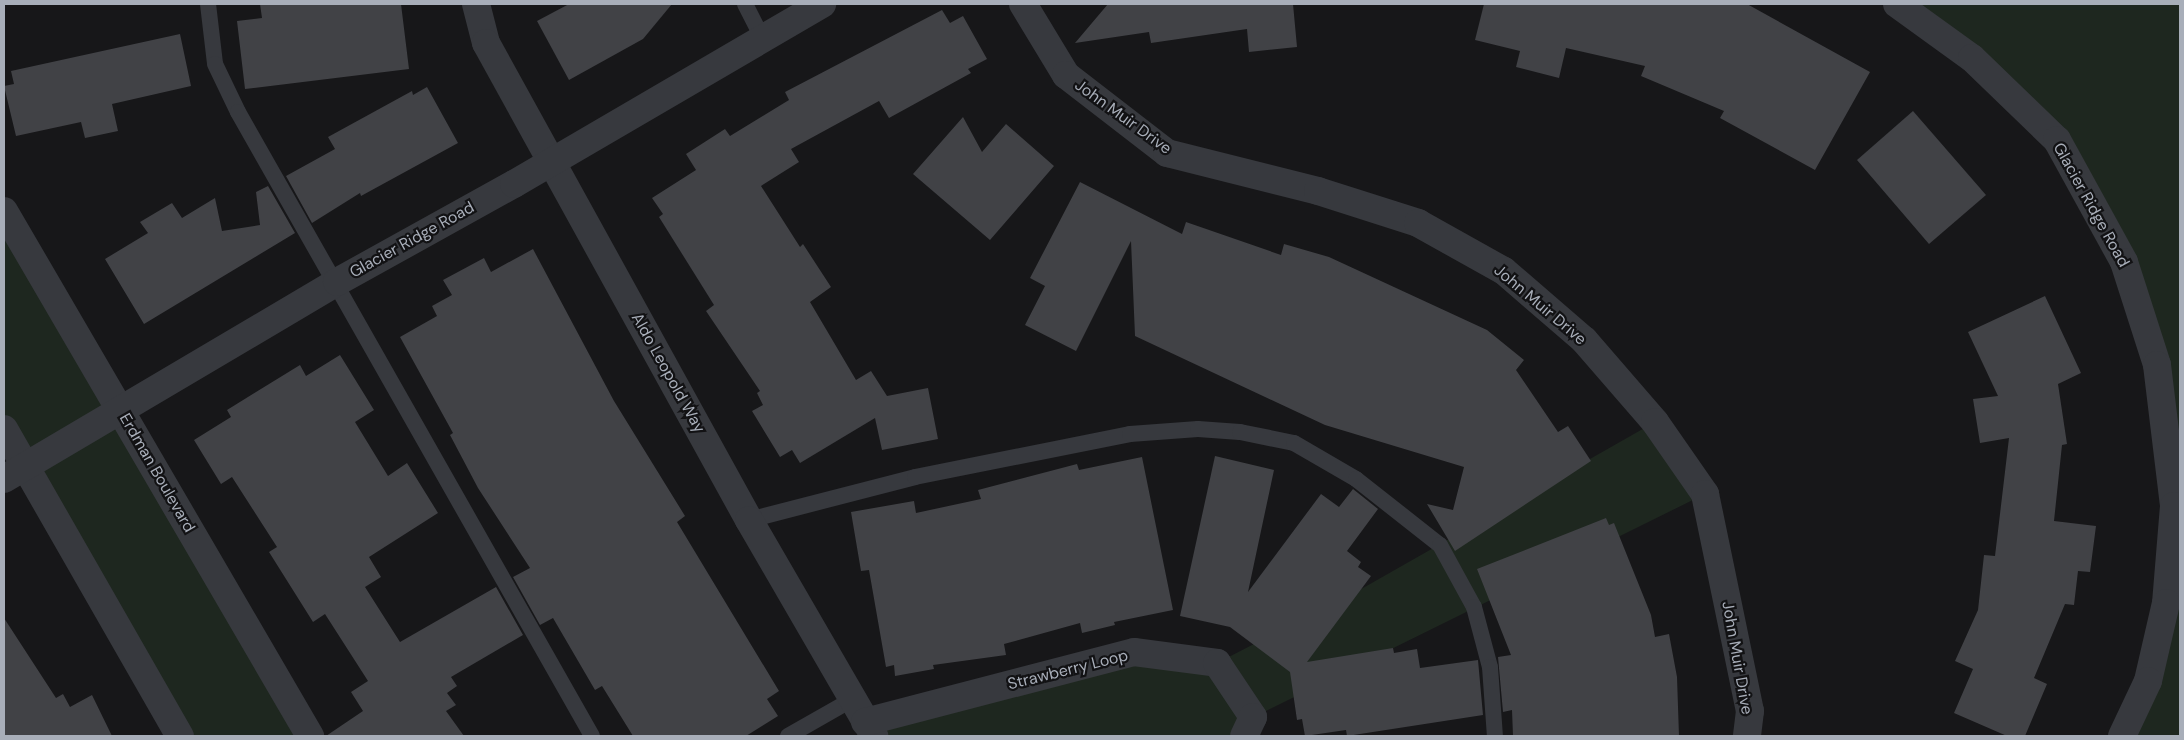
<!DOCTYPE html>
<html>
<head>
<meta charset="utf-8">
<style>
  body { margin:0 }
  #map { position:relative; width:2184px; height:740px; overflow:hidden; background:#171719; font-family:"DM Sans",sans-serif }
  div>[style] { position:absolute }
  .green>* { inset:0; background:#1e271f }
  .building>* { inset:0; background:#414246 }
  .service>* { height:16px; margin:-8px; padding:0 8px; transform-origin:8px; border-radius:8px; background:#37393e }
  .minor>* { height:28px; margin:-14px; padding:0 14px; transform-origin:14px; border-radius:14px; background:#37393e }
  span { translate:-50% -50%; white-space:nowrap; text-align:center; line-height:1.15; -webkit-text-stroke:4.5px #121214; paint-order:stroke }
  .street-label { font-size:16px; color:#a8aeb9 }
  .frame { position:absolute; inset:0; border:5px solid #a8aeb9; pointer-events:none }
</style>
</head>
<body>
<div id="map">
  <div class="green">
    <div style="clip-path:polygon(1897px 4px,2180px 4px,2180px 736px,2122px 736px,2166px 603px,2157px 365px,2057px 140px)"></div>
    <div style="clip-path:polygon(4px 211px,310px 736px,180px 736px,4px 429px)"></div>
    <div style="clip-path:polygon(1655px 422px,1705px 494px,1254px 717px,1244px 736px,874px 736px,865px 722px,1134px 652px,1217px 663px,1363px 588px)"></div>
  </div>
  <div class="building">
    <div style="clip-path:polygon(260px 4px,401px 4px,409px 69px,245px 89px,237px 21px,262px 18px)"></div>
    <div style="clip-path:polygon(569px 4px,672px 4px,643px 39px,569px 80px,537px 21px)"></div>
    <div style="clip-path:polygon(1108px 4px,1293px 4px,1297px 47px,1249px 52px,1247px 29px,1151px 43px,1149px 32px,1075px 43px)"></div>
    <div style="clip-path:polygon(1484px 4px,1747px 4px,1870px 72px,1815px 170px,1720px 118px,1724px 111px,1641px 76px,1645px 66px,1566px 48px,1559px 78px,1516px 67px,1520px 51px,1475px 40px)"></div>
    <div style="clip-path:polygon(942px 10px,950px 23px,963px 16px,987px 59px,968px 69px,971px 73px,889px 118px,879px 101px,791px 149px,799px 162px,761px 186px,800px 247px,803px 244px,831px 287px,810px 302px,856px 380px,871px 371px,887px 396px,928px 388px,938px 439px,882px 450px,875px 418px,800px 463px,792px 450px,780px 457px,752px 411px,763px 405px,757px 393px,760px 391px,706px 311px,714px 305px,659px 217px,663px 214px,652px 198px,696px 170px,686px 154px,725px 129px,730px 136px,789px 100px,785px 92px)"></div>
    <div style="clip-path:polygon(180px 34px,191px 86px,112px 104px,118px 131px,85px 138px,81px 122px,16px 136px,4px 86px,14px 84px,11px 71px)"></div>
    <div style="clip-path:polygon(427px 87px,458px 143px,361px 196px,360px 193px,312px 223px,286px 176px,335px 149px,328px 137px,412px 91px,413px 95px)"></div>
    <div style="clip-path:polygon(1913px 111px,1986px 195px,1929px 244px,1857px 160px)"></div>
    <div style="clip-path:polygon(963px 117px,982px 152px,1006px 124px,1054px 166px,990px 240px,913px 174px)"></div>
    <div style="clip-path:polygon(1080px 182px,1182px 234px,1186px 222px,1281px 255px,1284px 244px,1329px 257px,1487px 330px,1524px 360px,1516px 370px,1558px 432px,1568px 426px,1591px 461px,1455px 551px,1427px 504px,1453px 510px,1464px 467px,1325px 425px,1135px 336px,1131px 241px,1076px 351px,1025px 325px,1045px 286px,1030px 278px)"></div>
    <div style="clip-path:polygon(268px 186px,295px 233px,144px 324px,105px 259px,148px 233px,140px 222px,172px 203px,182px 218px,215px 198px,222px 231px,260px 225px,256px 192px)"></div>
    <div style="clip-path:polygon(533px 249px,614px 401px,685px 516px,677px 522px,779px 691px,767px 699px,778px 716px,746px 736px,633px 736px,602px 686px,595px 690px,553px 618px,540px 625px,513px 577px,530px 568px,478px 488px,450px 435px,453px 433px,400px 337px,437px 316px,432px 306px,452px 295px,443px 280px,484px 258px,491px 272px)"></div>
    <div style="clip-path:polygon(2045px 296px,2081px 373px,2058px 384px,2067px 444px,2062px 445px,2054px 521px,2096px 526px,2090px 572px,2078px 571px,2074px 605px,2065px 604px,2034px 678px,2047px 684px,2025px 736px,2007px 736px,1954px 713px,1973px 669px,1955px 661px,1978px 610px,1984px 555px,1995px 556px,2009px 438px,1980px 443px,1973px 399px,1998px 396px,1968px 332px)"></div>
    <div style="clip-path:polygon(340px 355px,374px 410px,355px 422px,388px 476px,407px 463px,438px 513px,369px 557px,381px 577px,365px 587px,400px 642px,496px 587px,523px 635px,451px 677px,457px 686px,447px 693px,456px 705px,446px 711px,464px 736px,326px 736px,363px 711px,351px 692px,368px 681px,325px 614px,313px 622px,269px 552px,277px 547px,232px 477px,221px 484px,194px 440px,231px 417px,227px 410px,300px 365px,306px 376px)"></div>
    <div style="clip-path:polygon(1215px 456px,1274px 470px,1248px 592px,1321px 494px,1339px 507px,1353px 489px,1378px 509px,1347px 551px,1361px 562px,1358px 567px,1371px 576px,1307px 662px,1393px 648px,1394px 653px,1417px 649px,1420px 668px,1478px 660px,1483px 715px,1347px 736px,1346px 730px,1305px 736px,1302px 719px,1297px 720px,1290px 672px,1230px 627px,1180px 616px)"></div>
    <div style="clip-path:polygon(1142px 457px,1173px 610px,1114px 622px,1115px 625px,1082px 633px,1080px 623px,1004px 644px,1006px 655px,933px 665px,934px 669px,895px 676px,894px 665px,886px 667px,869px 570px,861px 571px,851px 512px,914px 501px,916px 513px,981px 499px,978px 490px,1077px 464px,1079px 470px)"></div>
    <div style="clip-path:polygon(1606px 518px,1609px 525px,1614px 523px,1651px 615px,1655px 637px,1669px 634px,1677px 677px,1679px 736px,1513px 736px,1512px 710px,1503px 712px,1498px 657px,1511px 655px,1477px 569px)"></div>
    <div style="clip-path:polygon(4px 618px,56px 698px,63px 694px,70px 707px,92px 695px,112px 736px,4px 736px)"></div>
  </div>
  <div class="service">
    <div style="left:208px;top:4px;width:60px;rotate:83.3deg"></div>
    <div style="left:215px;top:64px;width:53px;rotate:64.4deg"></div>
    <div style="left:238px;top:112px;width:717px;rotate:60.43deg"></div>
    <div style="left:745px;top:4px;width:38px;rotate:63deg"></div>
    <div style="left:749px;top:520px;width:171px;rotate:-14.5deg"></div>
    <div style="left:915px;top:477px;width:219px;rotate:-11.3deg"></div>
    <div style="left:1130px;top:434px;width:68px;rotate:-4.2deg"></div>
    <div style="left:1198px;top:429px;width:42px;rotate:4.1deg"></div>
    <div style="left:1240px;top:432px;width:55px;rotate:11.5deg"></div>
    <div style="left:1294px;top:443px;width:72px;rotate:30.1deg"></div>
    <div style="left:1356px;top:479px;width:107px;rotate:38.2deg"></div>
    <div style="left:1440px;top:545px;width:71px;rotate:61.3deg"></div>
    <div style="left:1474px;top:607px;width:62px;rotate:75.1deg"></div>
    <div style="left:1490px;top:667px;width:69px;rotate:85.9deg"></div>
    <div style="left:788px;top:736px;width:73px;rotate:-29.7deg"></div>
  </div>
  <div class="minor">
    <div style="left:476px;top:4px;width:40px;rotate:75.6deg"></div>
    <div style="left:486px;top:43px;width:545px;rotate:61.13deg"></div>
    <div style="left:749px;top:520px;width:250px;rotate:59.9deg"></div>
    <div style="left:1023px;top:4px;width:83px;rotate:58.8deg"></div>
    <div style="left:1066px;top:75px;width:128px;rotate:37.7deg"></div>
    <div style="left:1167px;top:153px;width:156px;rotate:14.1deg"></div>
    <div style="left:1318px;top:191px;width:105px;rotate:17.7deg"></div>
    <div style="left:1418px;top:223px;width:98px;rotate:29.2deg"></div>
    <div style="left:1504px;top:271px;width:106px;rotate:40.8deg"></div>
    <div style="left:1584px;top:340px;width:108px;rotate:49.1deg"></div>
    <div style="left:1655px;top:422px;width:88px;rotate:55.2deg"></div>
    <div style="left:1705px;top:494px;width:222px;rotate:78.3deg"></div>
    <div style="left:1750px;top:711px;width:25px;rotate:97deg"></div>
    <div style="left:1897px;top:4px;width:92px;rotate:35.8deg"></div>
    <div style="left:1972px;top:58px;width:118px;rotate:44deg"></div>
    <div style="left:2057px;top:140px;width:139px;rotate:61.2deg"></div>
    <div style="left:2124px;top:262px;width:108px;rotate:72.2deg"></div>
    <div style="left:2157px;top:365px;width:142px;rotate:83.1deg"></div>
    <div style="left:2174px;top:506px;width:97px;rotate:94.7deg"></div>
    <div style="left:2166px;top:603px;width:80px;rotate:103deg"></div>
    <div style="left:2148px;top:681px;width:61px;rotate:115.3deg"></div>
    <div style="left:4px;top:211px;width:608px;rotate:59.76deg"></div>
    <div style="left:4px;top:429px;width:354px;rotate:60.2deg"></div>
    <div style="left:4px;top:479px;width:387px;rotate:-30.6deg"></div>
    <div style="left:337px;top:282px;width:202px;rotate:-29deg"></div>
    <div style="left:514px;top:184px;width:357px;rotate:-30.3deg"></div>
    <div style="left:865px;top:722px;width:278px;rotate:-14.6deg"></div>
    <div style="left:1134px;top:652px;width:84px;rotate:7.5deg"></div>
    <div style="left:1217px;top:663px;width:65px;rotate:56.3deg"></div>
    <div style="left:1253px;top:717px;width:21px;rotate:115deg"></div>
  </div>
  <div class="street-label">
    <span style="left:1123px;top:117px;rotate:36deg">John Muir Drive</span>
    <span style="left:2091px;top:205px;rotate:61deg">Glacier Ridge Road</span>
    <span style="left:412px;top:240px;rotate:-29deg">Glacier Ridge Road</span>
    <span style="left:1540px;top:305px;rotate:40deg">John Muir Drive</span>
    <span style="left:668px;top:373px;rotate:61deg">Aldo Leopold Way</span>
    <span style="left:157px;top:473px;rotate:60deg">Erdman Boulevard</span>
    <span style="left:1737px;top:658px;rotate:80deg">John Muir Drive</span>
    <span style="left:1068px;top:670px;rotate:-14deg">Strawberry Loop</span>
  </div>
  <div class="frame"></div>
</div>
</body>
</html>
